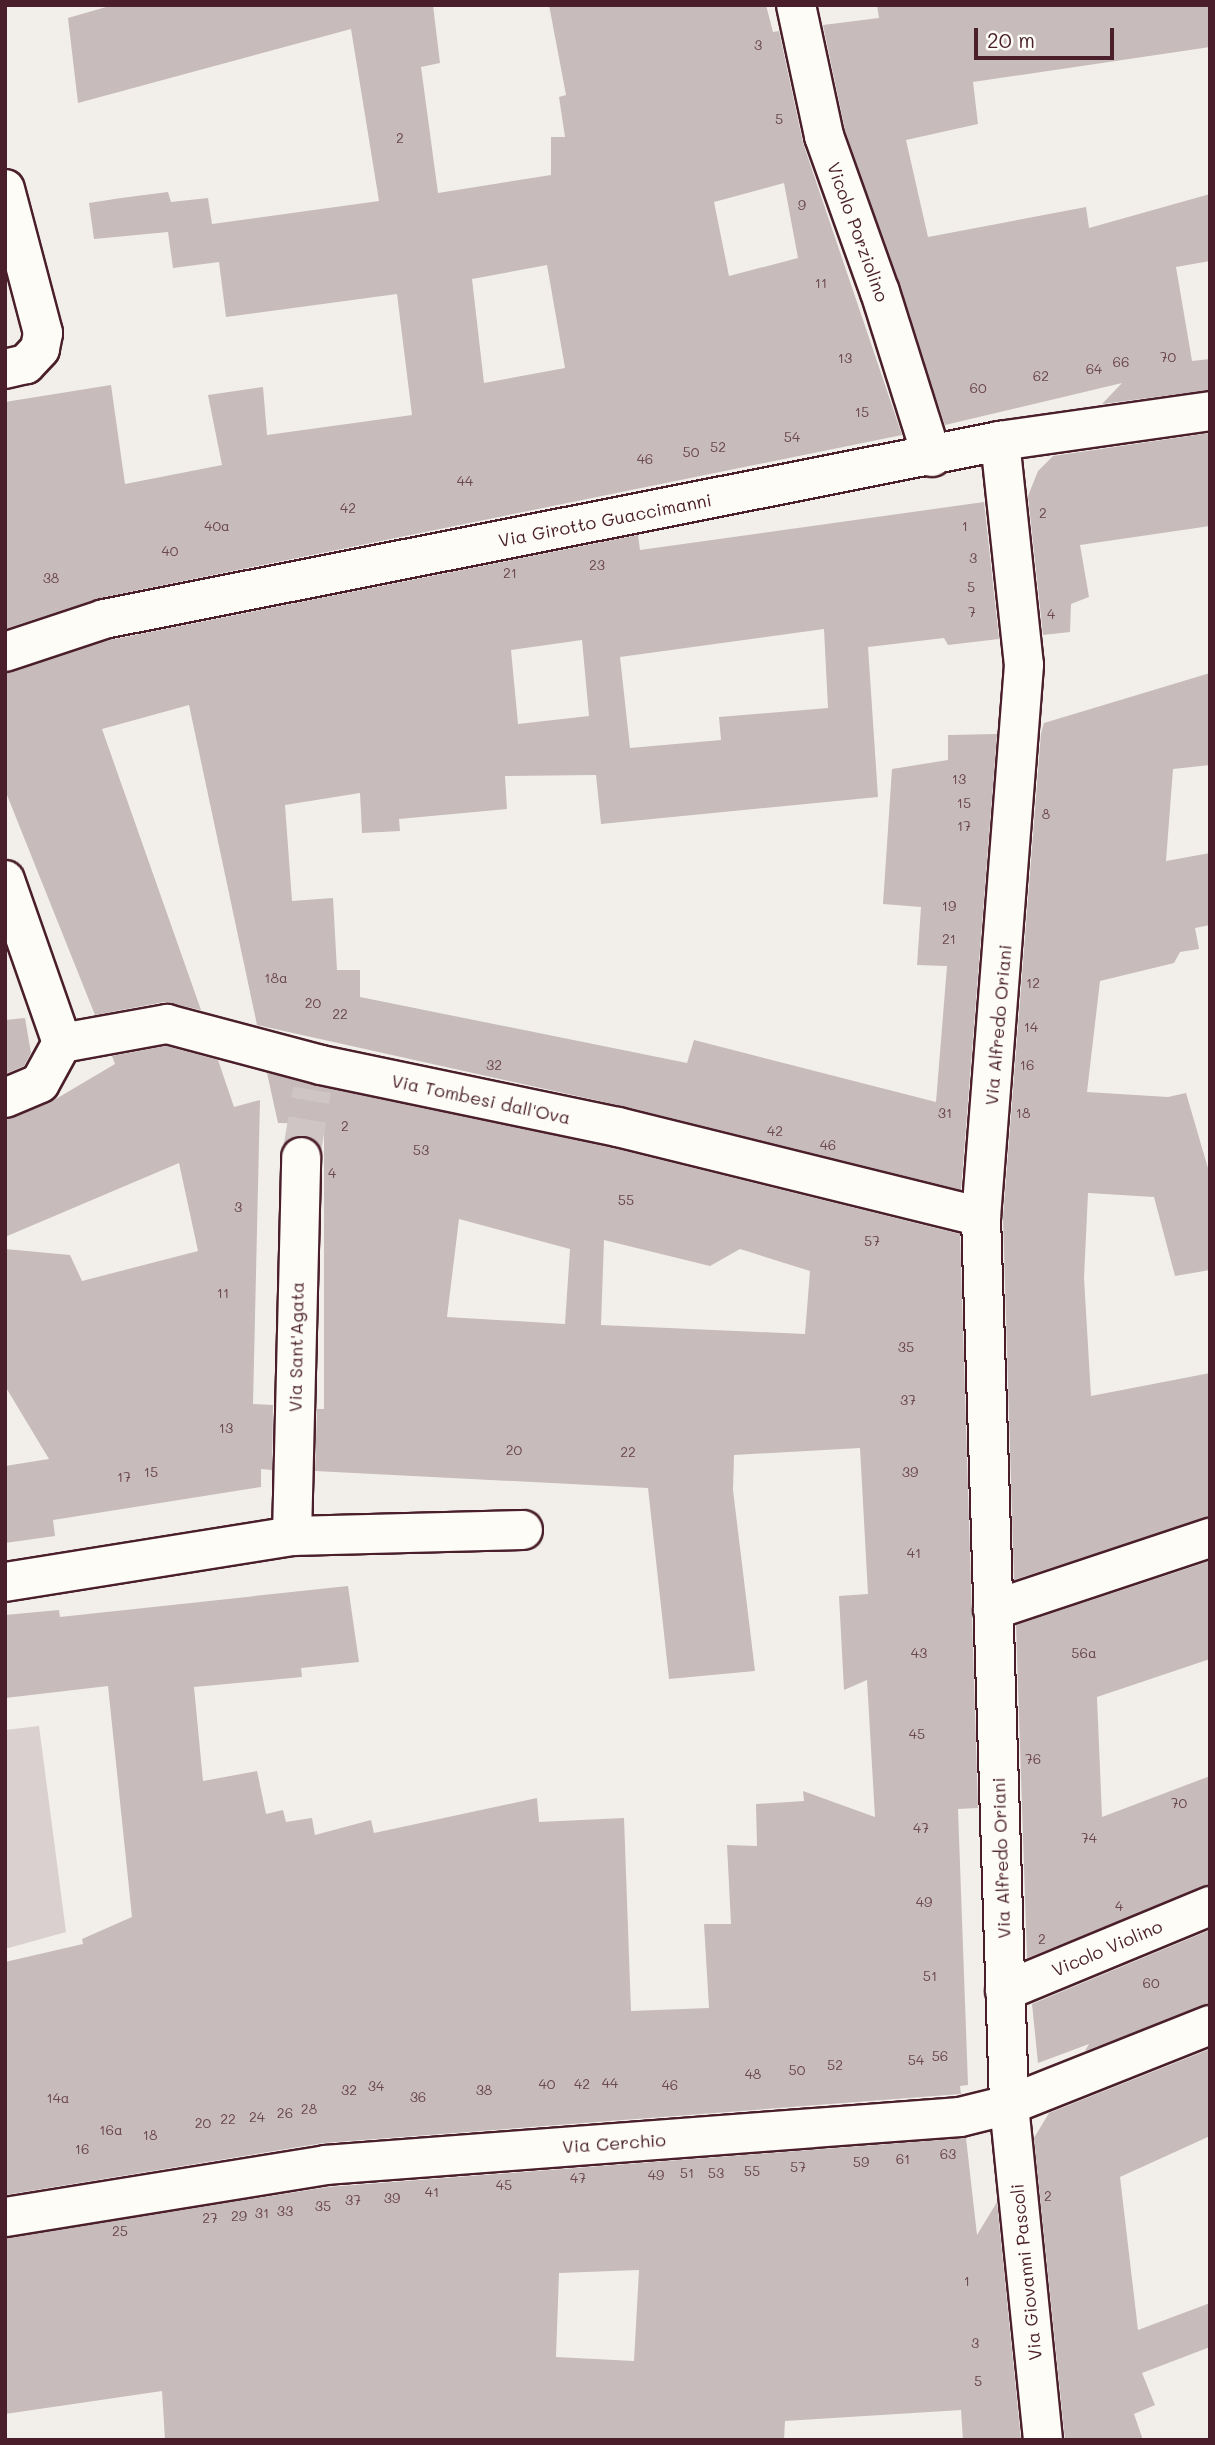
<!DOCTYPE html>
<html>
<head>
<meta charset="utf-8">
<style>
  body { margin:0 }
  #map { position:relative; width:1215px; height:2445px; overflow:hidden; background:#f2efeb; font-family:Mali,sans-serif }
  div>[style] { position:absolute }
  .green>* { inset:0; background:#d9d0cf }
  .building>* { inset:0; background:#c8bbbb }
  .street-tunnel>* { height:38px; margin-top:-19px; transform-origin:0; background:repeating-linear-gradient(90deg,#d0c5c5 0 38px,transparent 0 57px) }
  .roads { filter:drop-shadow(2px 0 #4a1f2b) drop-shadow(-2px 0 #4a1f2b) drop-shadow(0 2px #4a1f2b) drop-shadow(0 -2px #4a1f2b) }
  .street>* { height:38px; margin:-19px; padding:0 19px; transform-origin:19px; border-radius:19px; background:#fdfcf7 }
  span { translate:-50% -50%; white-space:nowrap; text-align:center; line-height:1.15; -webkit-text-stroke:5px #fdfcf7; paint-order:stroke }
  .number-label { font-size:14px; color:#6a464f }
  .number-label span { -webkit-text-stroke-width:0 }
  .street-label { font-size:18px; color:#4a1f2b }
  .frame { position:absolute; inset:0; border:7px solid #4a1f2b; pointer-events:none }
  .scale { position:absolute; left:974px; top:28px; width:140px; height:32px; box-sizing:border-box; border:4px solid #4a1f2b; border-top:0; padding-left:9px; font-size:21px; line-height:24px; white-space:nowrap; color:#4a1f2b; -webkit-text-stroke:5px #fdfcf7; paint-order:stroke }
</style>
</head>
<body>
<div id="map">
  <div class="green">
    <div style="clip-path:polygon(39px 1726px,66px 1932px,5px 1949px,5px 1730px)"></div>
  </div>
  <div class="building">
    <div style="clip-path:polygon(evenodd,113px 5px,433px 5px,440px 63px,421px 67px,438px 193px,551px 175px,551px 137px,565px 137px,559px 97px,566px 95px,549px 5px,766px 5px,773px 32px,779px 31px,803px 143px,902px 435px,100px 598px,5px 629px,5px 402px,111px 385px,125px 484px,222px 465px,208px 395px,263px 387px,267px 435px,412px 415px,397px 294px,226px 317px,219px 262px,173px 268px,168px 232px,94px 239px,89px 203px,121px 198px,168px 192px,171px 202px,208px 198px,212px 224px,379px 201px,351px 29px,78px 103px,68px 18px,113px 5px,784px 183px,798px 258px,729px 276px,714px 202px,784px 183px,113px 5px,547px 265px,565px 368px,484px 383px,472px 279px,547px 265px)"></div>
    <div style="clip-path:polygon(877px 5px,1210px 5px,1210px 47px,973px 82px,978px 124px,906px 140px,928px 237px,1086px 207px,1089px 228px,1210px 194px,1210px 261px,1176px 267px,1192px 361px,1210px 359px,1210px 390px,1102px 404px,1122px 383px,945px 425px,845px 130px,823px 25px,879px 18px)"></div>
    <div style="clip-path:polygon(1210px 433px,1210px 526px,1080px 545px,1089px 597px,1071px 604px,1070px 632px,1043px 635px,1028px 496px,1038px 471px,1053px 456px)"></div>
    <div style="clip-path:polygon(evenodd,984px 502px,999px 639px,948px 645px,944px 638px,868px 647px,878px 797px,601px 824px,596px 775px,505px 776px,507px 809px,399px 819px,400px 831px,362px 833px,360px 793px,285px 805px,292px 901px,333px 898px,337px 970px,360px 970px,360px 997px,687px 1063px,694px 1040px,936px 1102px,947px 966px,917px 965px,921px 907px,883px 904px,892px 769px,948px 760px,948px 735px,997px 734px,961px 1190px,622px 1106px,257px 1025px,189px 705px,102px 729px,201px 1010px,164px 1002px,95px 1015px,5px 790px,5px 673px,110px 640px,638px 535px,640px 550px,984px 502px,824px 629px,828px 708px,719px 717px,721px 740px,630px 748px,620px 657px,824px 629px,984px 502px,582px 640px,589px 716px,518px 724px,511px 650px,582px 640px)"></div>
    <div style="clip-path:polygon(1210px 673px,1210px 765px,1173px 769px,1166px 861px,1210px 853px,1210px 925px,1195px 928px,1199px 949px,1180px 952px,1174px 963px,1100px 981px,1087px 1092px,1168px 1097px,1186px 1093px,1210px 1175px,1210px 1270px,1175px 1276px,1154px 1197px,1088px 1193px,1084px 1278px,1091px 1396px,1210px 1373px,1210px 1517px,1014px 1580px,1003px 1218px,1041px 733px,1044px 723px)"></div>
    <div style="clip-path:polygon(25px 1018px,31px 1053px,24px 1066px,5px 1074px,5px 1020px)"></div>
    <div style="clip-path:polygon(166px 1046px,218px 1060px,234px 1107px,260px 1100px,253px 1404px,273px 1405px,272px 1470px,261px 1469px,261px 1487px,53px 1520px,55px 1536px,5px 1543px,5px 1466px,49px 1459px,5px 1386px,5px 1249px,70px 1255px,82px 1281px,198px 1251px,179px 1163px,5px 1237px,5px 1119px,49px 1103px,115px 1064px,112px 1056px)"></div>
    <div style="clip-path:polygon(evenodd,267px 1073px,613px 1148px,960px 1234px,978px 1808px,958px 1809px,968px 2085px,960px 2086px,961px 2094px,323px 2143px,5px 2195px,5px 1962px,83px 1944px,82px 1939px,132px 1917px,108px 1686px,5px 1698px,5px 1615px,59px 1610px,60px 1617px,348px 1586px,359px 1662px,301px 1668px,302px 1677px,194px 1687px,203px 1781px,257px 1771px,266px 1814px,283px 1810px,286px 1822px,312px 1818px,315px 1835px,371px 1820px,374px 1833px,537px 1798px,539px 1822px,624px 1818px,631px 2011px,709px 2008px,704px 1924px,731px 1924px,727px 1845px,757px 1846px,756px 1804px,804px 1801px,803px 1791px,875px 1817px,867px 1680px,844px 1690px,839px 1596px,868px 1594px,860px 1448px,734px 1455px,733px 1490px,755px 1671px,669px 1679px,648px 1488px,315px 1471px,317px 1409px,324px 1409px,324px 1124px,278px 1123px,267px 1073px,459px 1219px,570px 1249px,565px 1324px,447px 1317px,459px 1219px,267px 1073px,604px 1240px,710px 1266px,740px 1249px,810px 1271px,805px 1334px,601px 1325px,604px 1240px)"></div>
    <div style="clip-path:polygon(1210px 1561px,1210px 1659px,1097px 1697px,1102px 1817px,1210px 1776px,1210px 1885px,1027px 1958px,1016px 1625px)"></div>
    <div style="clip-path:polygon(1210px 1930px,1210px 2004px,1085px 2051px,1089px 2044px,1038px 2063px,1032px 2004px)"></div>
    <div style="clip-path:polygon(1210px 2049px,1210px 2136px,1120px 2177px,1138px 2330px,1210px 2303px,1210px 2347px,1142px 2373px,1155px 2405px,1134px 2414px,1143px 2440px,1065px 2440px,1034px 2138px,1049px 2113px)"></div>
    <div style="clip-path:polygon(evenodd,966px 2138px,977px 2235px,997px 2202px,1021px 2440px,963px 2440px,961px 2410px,785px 2421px,784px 2440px,165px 2440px,162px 2391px,5px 2414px,5px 2238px,328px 2187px,966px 2138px,639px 2270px,634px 2361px,556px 2357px,559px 2273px,639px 2270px)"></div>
  </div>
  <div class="street-tunnel">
    <div style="left:301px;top:1157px;width:68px;rotate:-80.7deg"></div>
  </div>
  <div class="roads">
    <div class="street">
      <div style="left:796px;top:5px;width:134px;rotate:77.9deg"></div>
      <div style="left:824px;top:136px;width:166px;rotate:70.3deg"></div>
      <div style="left:880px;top:292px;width:173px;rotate:72.5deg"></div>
      <div style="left:5px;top:189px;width:149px;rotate:75.2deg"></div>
      <div style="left:43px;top:333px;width:16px;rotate:101deg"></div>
      <div style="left:40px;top:349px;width:21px;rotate:133deg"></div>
      <div style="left:26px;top:364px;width:22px;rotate:167deg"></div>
      <div style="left:1000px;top:441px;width:225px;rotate:83.9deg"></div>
      <div style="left:1024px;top:665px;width:554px;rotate:94.45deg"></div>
      <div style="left:981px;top:1217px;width:888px;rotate:88.19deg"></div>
      <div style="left:1009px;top:2105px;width:337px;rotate:84.2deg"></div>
      <div style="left:5px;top:652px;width:104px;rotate:-18.4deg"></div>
      <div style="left:104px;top:619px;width:914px;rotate:-11.24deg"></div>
      <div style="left:1000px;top:441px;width:212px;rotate:-8.1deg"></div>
      <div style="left:5px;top:880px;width:173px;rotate:70.7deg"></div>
      <div style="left:62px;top:1043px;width:107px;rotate:-10.3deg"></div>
      <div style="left:167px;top:1024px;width:159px;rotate:14.9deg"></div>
      <div style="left:321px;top:1065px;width:303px;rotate:11.8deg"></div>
      <div style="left:618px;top:1127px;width:374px;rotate:13.9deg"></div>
      <div style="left:5px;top:1098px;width:38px;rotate:-23deg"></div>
      <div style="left:40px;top:1083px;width:46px;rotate:-61.2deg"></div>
      <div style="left:292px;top:1536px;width:379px;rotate:-88.6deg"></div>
      <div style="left:5px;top:1582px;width:291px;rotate:-9.1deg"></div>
      <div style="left:292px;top:1536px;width:231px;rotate:-1.5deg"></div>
      <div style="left:993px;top:1610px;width:229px;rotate:-18.4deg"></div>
      <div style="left:1005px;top:1991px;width:222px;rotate:-22.5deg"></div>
      <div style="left:5px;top:2217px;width:324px;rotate:-9.2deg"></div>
      <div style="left:325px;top:2165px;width:637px;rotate:-4.32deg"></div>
      <div style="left:960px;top:2117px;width:50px;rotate:-13.8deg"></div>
      <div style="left:1009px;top:2105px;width:216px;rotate:-21.7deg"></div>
    </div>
  </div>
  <div class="number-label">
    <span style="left:758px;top:45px">3</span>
    <span style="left:779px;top:119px">5</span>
    <span style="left:400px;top:138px">2</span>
    <span style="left:802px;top:205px">9</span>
    <span style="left:821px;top:283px">11</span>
    <span style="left:1168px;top:357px">70</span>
    <span style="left:845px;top:358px">13</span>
    <span style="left:1121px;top:362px">66</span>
    <span style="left:1094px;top:369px">64</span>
    <span style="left:1041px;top:376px">62</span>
    <span style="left:978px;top:388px">60</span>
    <span style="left:862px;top:412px">15</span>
    <span style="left:792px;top:437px">54</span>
    <span style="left:718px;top:447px">52</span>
    <span style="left:691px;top:452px">50</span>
    <span style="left:645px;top:459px">46</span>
    <span style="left:465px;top:481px">44</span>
    <span style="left:348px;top:508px">42</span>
    <span style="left:1043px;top:513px">2</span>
    <span style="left:217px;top:526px">40a</span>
    <span style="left:965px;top:526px">1</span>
    <span style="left:170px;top:551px">40</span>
    <span style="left:973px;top:558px">3</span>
    <span style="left:597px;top:565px">23</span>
    <span style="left:510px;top:573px">21</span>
    <span style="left:51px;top:578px">38</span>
    <span style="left:971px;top:587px">5</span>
    <span style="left:972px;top:612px">7</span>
    <span style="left:1051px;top:614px">4</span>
    <span style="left:959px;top:779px">13</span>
    <span style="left:964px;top:803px">15</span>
    <span style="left:1046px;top:814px">8</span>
    <span style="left:964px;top:826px">17</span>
    <span style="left:949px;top:906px">19</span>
    <span style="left:949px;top:939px">21</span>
    <span style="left:276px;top:978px">18a</span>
    <span style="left:1033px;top:983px">12</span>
    <span style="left:313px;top:1003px">20</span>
    <span style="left:340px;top:1014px">22</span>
    <span style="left:1031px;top:1027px">14</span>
    <span style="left:494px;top:1065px">32</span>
    <span style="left:1027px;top:1065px">16</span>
    <span style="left:945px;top:1113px">31</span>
    <span style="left:1023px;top:1113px">18</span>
    <span style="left:345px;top:1126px">2</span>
    <span style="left:775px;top:1131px">42</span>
    <span style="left:828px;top:1145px">46</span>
    <span style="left:421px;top:1150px">53</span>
    <span style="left:332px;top:1173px">4</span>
    <span style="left:626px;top:1200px">55</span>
    <span style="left:238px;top:1207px">3</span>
    <span style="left:872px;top:1241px">57</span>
    <span style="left:223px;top:1293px">11</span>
    <span style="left:906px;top:1347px">35</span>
    <span style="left:908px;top:1400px">37</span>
    <span style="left:226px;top:1428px">13</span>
    <span style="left:514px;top:1450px">20</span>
    <span style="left:628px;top:1452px">22</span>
    <span style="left:151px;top:1472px">15</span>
    <span style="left:910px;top:1472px">39</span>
    <span style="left:124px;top:1477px">17</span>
    <span style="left:914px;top:1553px">41</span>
    <span style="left:919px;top:1653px">43</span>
    <span style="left:1084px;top:1653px">56a</span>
    <span style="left:917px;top:1734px">45</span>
    <span style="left:1033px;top:1759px">76</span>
    <span style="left:1179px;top:1803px">70</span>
    <span style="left:921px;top:1828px">47</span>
    <span style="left:1089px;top:1838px">74</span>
    <span style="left:924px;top:1902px">49</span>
    <span style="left:1119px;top:1906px">4</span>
    <span style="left:1042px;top:1939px">2</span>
    <span style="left:930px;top:1976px">51</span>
    <span style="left:1151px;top:1983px">60</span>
    <span style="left:940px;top:2056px">56</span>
    <span style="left:916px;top:2060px">54</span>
    <span style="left:835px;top:2065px">52</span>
    <span style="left:797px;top:2070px">50</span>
    <span style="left:753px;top:2074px">48</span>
    <span style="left:610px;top:2083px">44</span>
    <span style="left:547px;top:2084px">40</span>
    <span style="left:582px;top:2084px">42</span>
    <span style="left:670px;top:2085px">46</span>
    <span style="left:376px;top:2086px">34</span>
    <span style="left:349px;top:2090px">32</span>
    <span style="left:484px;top:2090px">38</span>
    <span style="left:418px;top:2097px">36</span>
    <span style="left:58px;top:2098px">14a</span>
    <span style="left:309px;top:2109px">28</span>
    <span style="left:285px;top:2113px">26</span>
    <span style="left:257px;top:2117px">24</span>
    <span style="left:228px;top:2119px">22</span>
    <span style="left:203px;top:2123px">20</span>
    <span style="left:111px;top:2130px">16a</span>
    <span style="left:150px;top:2135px">18</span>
    <span style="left:82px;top:2149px">16</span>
    <span style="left:948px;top:2154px">63</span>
    <span style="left:903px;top:2159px">61</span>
    <span style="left:861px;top:2162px">59</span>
    <span style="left:798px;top:2167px">57</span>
    <span style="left:752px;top:2171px">55</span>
    <span style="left:687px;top:2173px">51</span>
    <span style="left:716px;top:2173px">53</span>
    <span style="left:656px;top:2175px">49</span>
    <span style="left:578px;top:2178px">47</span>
    <span style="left:504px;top:2185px">45</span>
    <span style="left:432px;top:2192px">41</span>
    <span style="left:1048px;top:2196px">2</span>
    <span style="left:392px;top:2198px">39</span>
    <span style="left:353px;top:2200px">37</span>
    <span style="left:323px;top:2206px">35</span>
    <span style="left:285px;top:2211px">33</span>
    <span style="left:262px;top:2213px">31</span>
    <span style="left:239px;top:2216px">29</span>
    <span style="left:210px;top:2218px">27</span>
    <span style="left:120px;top:2231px">25</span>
    <span style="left:967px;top:2281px">1</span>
    <span style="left:975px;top:2343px">3</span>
    <span style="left:978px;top:2381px">5</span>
  </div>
  <div class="street-label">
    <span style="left:858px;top:232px;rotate:70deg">Vicolo Porziolino</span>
    <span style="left:605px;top:520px;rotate:-11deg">Via Girotto Guaccimanni</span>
    <span style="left:998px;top:1025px;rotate:-85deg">Via Alfredo Oriani</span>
    <span style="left:481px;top:1099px;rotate:12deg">Via Tombesi dall'Ova</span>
    <span style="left:296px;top:1347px;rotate:-89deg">Via Sant'Agata</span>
    <span style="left:1001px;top:1858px;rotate:-92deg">Via Alfredo Oriani</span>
    <span style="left:1107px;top:1948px;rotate:-23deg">Vicolo Violino</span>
    <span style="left:614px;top:2143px;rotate:-4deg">Via Cerchio</span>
    <span style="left:1026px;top:2272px;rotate:-96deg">Via Giovanni Pascoli</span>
  </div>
  <div class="frame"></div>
  <div class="scale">20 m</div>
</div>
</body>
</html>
